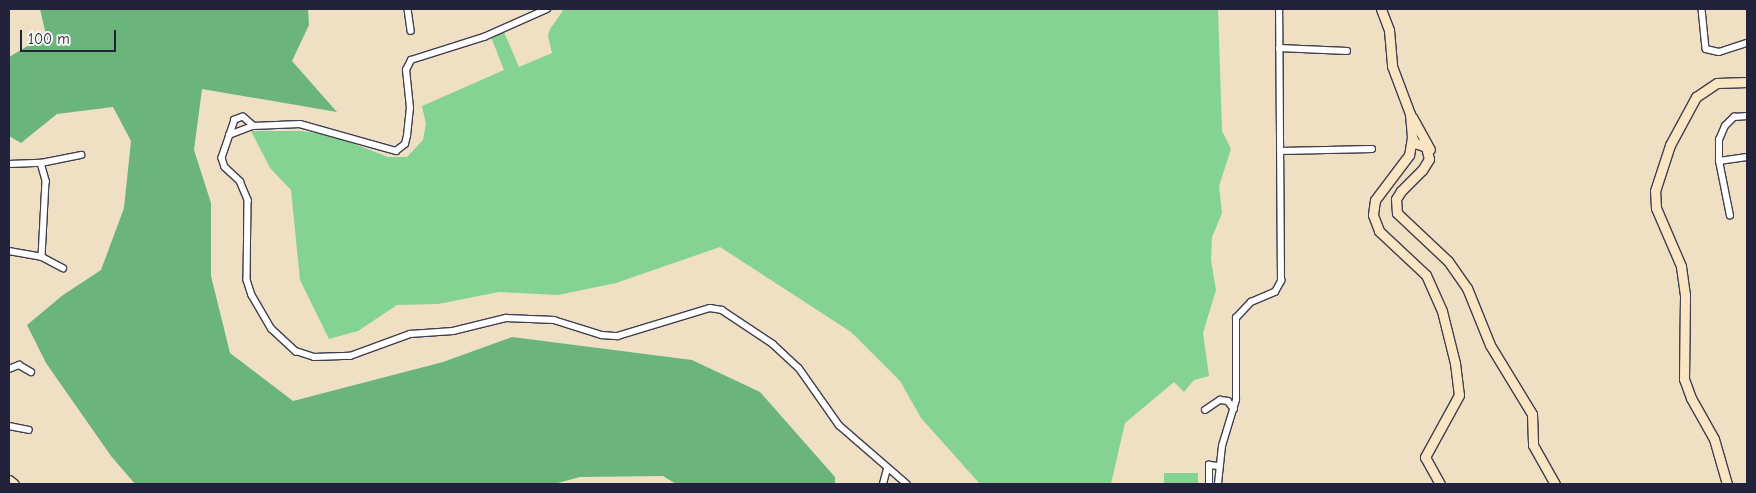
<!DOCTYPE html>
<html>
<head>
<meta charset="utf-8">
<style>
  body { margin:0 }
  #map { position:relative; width:1756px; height:493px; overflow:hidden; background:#efe0c3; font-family:"Comic Neue",sans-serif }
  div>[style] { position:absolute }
  .green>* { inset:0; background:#84d392 }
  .forest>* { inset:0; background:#6bb57c }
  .roads { filter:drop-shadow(1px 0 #413e4f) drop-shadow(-1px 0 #413e4f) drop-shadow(0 1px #413e4f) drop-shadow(0 -1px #413e4f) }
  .street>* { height:5.5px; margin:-2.75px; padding:0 2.75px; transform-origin:2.75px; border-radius:2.75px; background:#fff }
  .secondary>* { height:9px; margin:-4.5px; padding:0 4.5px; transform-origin:4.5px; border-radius:4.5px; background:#fbe6c4 }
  span { translate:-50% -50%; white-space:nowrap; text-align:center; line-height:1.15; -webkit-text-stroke:5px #f6f6f2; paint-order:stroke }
  .frame { position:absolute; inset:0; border:10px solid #22223b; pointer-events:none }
  .scale { position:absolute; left:20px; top:30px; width:96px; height:22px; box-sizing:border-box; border:2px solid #22223b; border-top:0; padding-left:6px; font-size:15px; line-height:18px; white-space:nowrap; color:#22223b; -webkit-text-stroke:4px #f6f6f2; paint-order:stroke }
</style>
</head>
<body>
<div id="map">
  <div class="green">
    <div style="clip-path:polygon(564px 9px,1218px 9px,1222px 131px,1231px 149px,1219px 186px,1222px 213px,1212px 237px,1211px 260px,1216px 290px,1203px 333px,1209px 376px,1194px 380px,1184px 392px,1174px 382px,1125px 423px,1111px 484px,980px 484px,921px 418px,900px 381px,851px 332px,720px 247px,616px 283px,558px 295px,499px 292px,438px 304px,397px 305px,358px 331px,329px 339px,300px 280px,291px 190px,270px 168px,251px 131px,302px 131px,334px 136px,388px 157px,407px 157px,423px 140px,426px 124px,422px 106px,504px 70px,491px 37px,504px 32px,519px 67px,552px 53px,548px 36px,550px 29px)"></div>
    <div style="clip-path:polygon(1164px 473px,1198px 473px,1198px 484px,1164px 484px)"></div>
  </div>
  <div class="forest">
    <div style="clip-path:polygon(40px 9px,308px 9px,309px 25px,292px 61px,337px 112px,202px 89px,194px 150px,211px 203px,211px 276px,230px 353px,293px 401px,443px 362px,512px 337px,692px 360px,760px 392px,835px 477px,835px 484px,676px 484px,663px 476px,580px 477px,554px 484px,135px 484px,111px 456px,46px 363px,27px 325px,63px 295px,101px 270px,124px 208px,131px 141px,113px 107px,57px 114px,21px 143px,9px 136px,9px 57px,46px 35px)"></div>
  </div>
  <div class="roads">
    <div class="street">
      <div style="left:408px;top:9px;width:22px;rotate:82deg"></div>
      <div style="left:1702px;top:9px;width:40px;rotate:84.3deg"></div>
      <div style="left:1706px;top:49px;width:13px;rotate:13deg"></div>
      <div style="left:1719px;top:52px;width:29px;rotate:-18deg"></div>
      <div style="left:1279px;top:48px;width:68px;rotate:2.5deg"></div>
      <div style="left:253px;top:126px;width:13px;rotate:-138deg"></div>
      <div style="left:243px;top:117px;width:9px;rotate:159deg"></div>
      <div style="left:235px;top:120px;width:40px;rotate:108.9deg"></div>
      <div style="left:222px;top:158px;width:9px;rotate:72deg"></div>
      <div style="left:225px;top:167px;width:21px;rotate:43deg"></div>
      <div style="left:240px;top:181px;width:21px;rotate:67deg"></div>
      <div style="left:248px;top:200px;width:80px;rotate:90.7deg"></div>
      <div style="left:247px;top:280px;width:16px;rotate:72deg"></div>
      <div style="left:252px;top:295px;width:39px;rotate:60deg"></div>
      <div style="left:272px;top:329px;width:33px;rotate:43deg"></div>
      <div style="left:296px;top:351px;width:19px;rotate:18deg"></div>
      <div style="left:314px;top:357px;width:36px;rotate:-2deg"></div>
      <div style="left:350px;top:356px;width:64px;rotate:-20.1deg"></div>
      <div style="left:410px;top:334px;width:43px;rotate:-4deg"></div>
      <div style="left:453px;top:331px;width:55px;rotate:-13.8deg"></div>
      <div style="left:506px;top:318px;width:48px;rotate:2.4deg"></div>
      <div style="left:554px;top:320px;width:50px;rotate:17.4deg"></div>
      <div style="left:602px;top:335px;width:16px;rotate:4deg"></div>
      <div style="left:618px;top:336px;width:96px;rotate:-16.9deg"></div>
      <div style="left:710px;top:308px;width:12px;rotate:9deg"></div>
      <div style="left:722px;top:310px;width:61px;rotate:33.7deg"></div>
      <div style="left:773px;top:344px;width:35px;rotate:43deg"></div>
      <div style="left:799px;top:368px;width:70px;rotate:54.9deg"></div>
      <div style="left:839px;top:425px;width:90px;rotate:40.9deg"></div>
      <div style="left:229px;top:135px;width:26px;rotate:-21deg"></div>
      <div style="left:253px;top:126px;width:47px;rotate:-2.4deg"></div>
      <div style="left:300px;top:124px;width:100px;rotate:15.7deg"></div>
      <div style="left:396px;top:151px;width:11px;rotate:-38deg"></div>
      <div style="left:405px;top:144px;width:8px;rotate:-76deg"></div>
      <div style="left:407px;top:136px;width:28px;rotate:-84deg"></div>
      <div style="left:410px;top:108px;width:38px;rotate:-96deg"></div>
      <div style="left:406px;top:70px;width:11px;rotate:-63deg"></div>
      <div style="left:411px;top:60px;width:77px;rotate:-17.5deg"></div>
      <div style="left:484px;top:37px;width:69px;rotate:-24deg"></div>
      <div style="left:1281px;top:151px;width:91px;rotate:-1.3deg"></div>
      <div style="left:1719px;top:161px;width:28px;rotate:-8deg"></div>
      <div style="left:41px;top:163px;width:19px;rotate:74deg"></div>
      <div style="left:46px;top:181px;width:76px;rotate:93deg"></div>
      <div style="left:9px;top:164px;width:32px;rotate:-2deg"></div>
      <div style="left:41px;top:163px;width:41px;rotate:-11.3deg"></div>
      <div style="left:1730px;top:216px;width:56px;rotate:-101.3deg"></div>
      <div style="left:1719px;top:161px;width:21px;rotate:-90deg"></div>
      <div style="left:1719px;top:140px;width:15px;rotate:-67deg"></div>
      <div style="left:1725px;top:126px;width:13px;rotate:-45deg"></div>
      <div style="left:1734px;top:117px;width:13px;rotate:-4deg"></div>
      <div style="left:9px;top:251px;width:34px;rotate:10deg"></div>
      <div style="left:42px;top:257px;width:24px;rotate:28deg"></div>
      <div style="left:9px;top:369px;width:11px;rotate:-22deg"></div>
      <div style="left:19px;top:365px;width:14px;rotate:30deg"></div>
      <div style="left:1205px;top:410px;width:18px;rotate:-34deg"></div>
      <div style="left:1220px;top:400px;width:8px;rotate:7deg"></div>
      <div style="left:1228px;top:401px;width:10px;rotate:53deg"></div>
      <div style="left:9px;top:426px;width:20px;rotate:11deg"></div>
      <div style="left:883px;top:484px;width:16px;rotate:-75deg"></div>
      <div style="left:1209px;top:484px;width:19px;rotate:-90deg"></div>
      <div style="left:1209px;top:465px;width:9px;rotate:6deg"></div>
      <div style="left:1218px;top:484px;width:38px;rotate:-84deg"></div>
      <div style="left:1222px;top:446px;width:48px;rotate:-73.1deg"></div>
      <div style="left:1236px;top:400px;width:82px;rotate:-90deg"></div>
      <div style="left:1236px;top:318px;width:22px;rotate:-47deg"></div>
      <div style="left:1251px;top:302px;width:26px;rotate:-23deg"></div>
      <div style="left:1275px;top:292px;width:13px;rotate:-61deg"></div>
      <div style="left:1281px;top:281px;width:272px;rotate:-90.4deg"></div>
    </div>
    <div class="secondary">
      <div style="left:1381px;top:9px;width:22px;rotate:69deg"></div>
      <div style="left:1389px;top:30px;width:36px;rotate:85deg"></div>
      <div style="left:1392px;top:66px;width:51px;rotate:69.4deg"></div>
      <div style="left:1410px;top:114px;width:23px;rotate:85deg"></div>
      <div style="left:1412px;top:137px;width:18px;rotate:99deg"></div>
      <div style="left:1409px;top:155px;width:56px;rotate:127.1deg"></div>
      <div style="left:1375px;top:200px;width:15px;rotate:98deg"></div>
      <div style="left:1373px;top:215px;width:17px;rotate:69deg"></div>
      <div style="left:1379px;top:231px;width:64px;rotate:43.1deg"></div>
      <div style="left:1426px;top:275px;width:39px;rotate:66deg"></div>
      <div style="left:1442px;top:311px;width:54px;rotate:76deg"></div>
      <div style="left:1455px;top:363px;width:32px;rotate:83deg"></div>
      <div style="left:1459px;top:395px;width:71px;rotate:118.7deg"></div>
      <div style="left:1425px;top:457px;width:31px;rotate:61deg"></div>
      <div style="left:1412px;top:117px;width:37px;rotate:61deg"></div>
      <div style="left:1412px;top:137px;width:7px;rotate:63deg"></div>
      <div style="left:1415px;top:143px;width:12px;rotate:20deg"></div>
      <div style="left:1426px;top:147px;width:12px;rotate:76deg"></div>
      <div style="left:1429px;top:159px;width:13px;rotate:122deg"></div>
      <div style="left:1422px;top:170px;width:30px;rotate:135deg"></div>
      <div style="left:1401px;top:191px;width:9px;rotate:122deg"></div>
      <div style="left:1396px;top:199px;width:14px;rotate:86deg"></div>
      <div style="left:1397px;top:213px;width:70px;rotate:43.3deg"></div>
      <div style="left:1448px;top:261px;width:33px;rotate:55deg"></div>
      <div style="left:1467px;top:288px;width:61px;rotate:68deg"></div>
      <div style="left:1490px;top:345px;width:81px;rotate:58.7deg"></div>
      <div style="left:1532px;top:414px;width:31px;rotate:88deg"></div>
      <div style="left:1533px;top:445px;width:45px;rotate:60.6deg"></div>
      <div style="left:9px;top:480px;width:6px;rotate:39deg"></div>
      <div style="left:1727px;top:484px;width:47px;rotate:-106.1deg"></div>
      <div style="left:1714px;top:439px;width:47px;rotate:-119.3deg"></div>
      <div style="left:1691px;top:398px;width:20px;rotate:-110deg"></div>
      <div style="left:1684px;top:379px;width:84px;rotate:-89.3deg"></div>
      <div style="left:1685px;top:295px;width:29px;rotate:-98deg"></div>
      <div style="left:1681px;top:266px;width:63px;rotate:-113.3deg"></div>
      <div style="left:1656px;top:208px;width:17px;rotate:-93deg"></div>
      <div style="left:1655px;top:191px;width:48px;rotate:-71.9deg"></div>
      <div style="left:1670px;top:145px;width:55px;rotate:-61.6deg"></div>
      <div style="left:1696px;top:97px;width:25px;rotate:-34deg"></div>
      <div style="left:1717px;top:83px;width:30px;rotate:-2deg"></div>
    </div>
  </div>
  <div class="frame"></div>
  <div class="scale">100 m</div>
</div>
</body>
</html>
